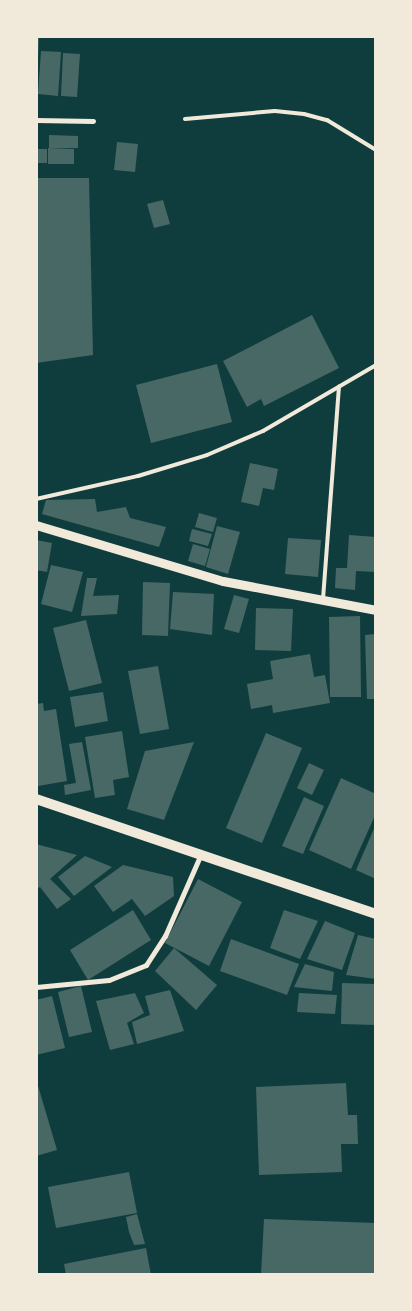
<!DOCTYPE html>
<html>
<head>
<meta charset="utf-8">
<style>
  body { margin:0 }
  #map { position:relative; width:412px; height:1311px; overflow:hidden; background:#0f3d3e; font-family:Figtree,sans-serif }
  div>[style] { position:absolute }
  .building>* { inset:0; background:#486865 }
  .service>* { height:4px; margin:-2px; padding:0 2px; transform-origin:2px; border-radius:2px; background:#f1e9da }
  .minor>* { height:5px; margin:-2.5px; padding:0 2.5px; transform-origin:2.5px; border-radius:2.5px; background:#f1e9da }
  .tertiary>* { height:9px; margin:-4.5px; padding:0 4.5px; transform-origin:4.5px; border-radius:4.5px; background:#f1e9da }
  .secondary>* { height:10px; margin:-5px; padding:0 5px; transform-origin:5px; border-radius:5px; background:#f1e9da }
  span { translate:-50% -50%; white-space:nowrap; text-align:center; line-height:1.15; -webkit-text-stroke:5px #f1e9da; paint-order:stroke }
  .frame { position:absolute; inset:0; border:38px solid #f1e9da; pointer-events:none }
</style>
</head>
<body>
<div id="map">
  <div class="building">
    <div style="clip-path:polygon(36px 36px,39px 36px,38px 60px,36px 60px)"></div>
    <div style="clip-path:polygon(41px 51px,61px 52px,58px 96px,38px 94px)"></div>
    <div style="clip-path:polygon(63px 53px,80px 54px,77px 97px,61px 96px)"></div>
    <div style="clip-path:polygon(49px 135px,78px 136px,78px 148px,49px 148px)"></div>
    <div style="clip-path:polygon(117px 142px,138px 144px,135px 172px,114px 170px)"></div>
    <div style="clip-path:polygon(48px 148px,74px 149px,74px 164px,48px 164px)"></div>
    <div style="clip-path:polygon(36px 149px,47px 149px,47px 163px,36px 163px)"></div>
    <div style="clip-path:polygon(36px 178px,89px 178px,93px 355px,36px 363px)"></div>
    <div style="clip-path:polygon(163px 200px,170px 224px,154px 228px,147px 204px)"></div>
    <div style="clip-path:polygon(312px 315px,339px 368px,264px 406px,261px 399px,247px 407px,223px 361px)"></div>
    <div style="clip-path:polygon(217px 364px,232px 422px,151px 443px,136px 385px)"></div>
    <div style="clip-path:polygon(250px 463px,278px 469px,274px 490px,263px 488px,259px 506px,241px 502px)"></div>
    <div style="clip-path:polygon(95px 499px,97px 512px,126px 507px,130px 518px,166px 527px,159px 547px,42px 514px,46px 500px)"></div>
    <div style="clip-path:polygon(199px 513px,217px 518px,213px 532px,195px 527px)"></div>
    <div style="clip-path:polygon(217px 526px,240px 532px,228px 574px,206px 567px)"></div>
    <div style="clip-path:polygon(192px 529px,212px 534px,208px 546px,189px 541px)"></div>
    <div style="clip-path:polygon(349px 535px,376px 537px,376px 572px,356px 571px,355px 590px,335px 588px,336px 568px,347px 568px)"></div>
    <div style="clip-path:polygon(288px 538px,321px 540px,318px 577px,285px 574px)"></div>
    <div style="clip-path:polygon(36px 540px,52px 543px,47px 572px,36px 570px)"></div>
    <div style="clip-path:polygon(193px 544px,210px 549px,205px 566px,188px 561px)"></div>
    <div style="clip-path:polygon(51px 565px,83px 572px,72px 612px,41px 604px)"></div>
    <div style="clip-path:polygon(87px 578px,97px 578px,93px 596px,119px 595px,117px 614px,81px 616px)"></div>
    <div style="clip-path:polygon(143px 582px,170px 583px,168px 636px,142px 635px)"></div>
    <div style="clip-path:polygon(173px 592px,214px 594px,212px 635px,170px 629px)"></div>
    <div style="clip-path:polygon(234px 595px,249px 599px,239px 633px,224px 629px)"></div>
    <div style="clip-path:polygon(256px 608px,293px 609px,291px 651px,255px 650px)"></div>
    <div style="clip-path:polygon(360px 616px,361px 697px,330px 697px,329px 617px)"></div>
    <div style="clip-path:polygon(86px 620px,102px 683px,69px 691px,53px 628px)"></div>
    <div style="clip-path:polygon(376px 634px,376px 699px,367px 699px,365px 635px)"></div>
    <div style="clip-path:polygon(310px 654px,314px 677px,325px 675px,330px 703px,273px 713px,272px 705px,251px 709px,247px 684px,273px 679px,270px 661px)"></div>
    <div style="clip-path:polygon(158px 666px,169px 729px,140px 734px,128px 671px)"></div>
    <div style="clip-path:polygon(103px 692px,108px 721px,75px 727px,70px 697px)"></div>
    <div style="clip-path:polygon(43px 703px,44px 711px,56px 709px,67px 781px,38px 786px,36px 704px)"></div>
    <div style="clip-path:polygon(122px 731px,129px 777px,113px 780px,115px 795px,95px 798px,85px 737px)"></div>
    <div style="clip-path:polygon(266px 733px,302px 748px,262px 843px,226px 828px)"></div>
    <div style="clip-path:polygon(82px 742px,91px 790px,65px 795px,64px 785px,76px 783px,69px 744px)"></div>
    <div style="clip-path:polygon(194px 742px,164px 820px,127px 809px,145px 751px)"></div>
    <div style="clip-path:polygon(309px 763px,324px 770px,312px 795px,297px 788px)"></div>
    <div style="clip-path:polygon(341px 778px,376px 794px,376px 813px,351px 869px,309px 850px)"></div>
    <div style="clip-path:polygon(304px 797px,324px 806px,303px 854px,282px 846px)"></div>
    <div style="clip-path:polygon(376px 824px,376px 879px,356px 870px)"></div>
    <div style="clip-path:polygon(36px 844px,77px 855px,50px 879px,71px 899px,57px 909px,40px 887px,36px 889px)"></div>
    <div style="clip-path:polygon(85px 856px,112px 867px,74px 896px,58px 877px)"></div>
    <div style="clip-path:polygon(123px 865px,173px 877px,174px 896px,145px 916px,132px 899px,113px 912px,94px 886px)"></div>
    <div style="clip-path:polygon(198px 879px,242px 902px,209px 966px,165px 943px)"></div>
    <div style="clip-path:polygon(133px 910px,151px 940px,88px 980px,70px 950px)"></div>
    <div style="clip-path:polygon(284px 910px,318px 921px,300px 959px,270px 948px)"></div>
    <div style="clip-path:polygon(325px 921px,355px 933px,342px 970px,307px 959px)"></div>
    <div style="clip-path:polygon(358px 935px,376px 939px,376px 979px,346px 975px)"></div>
    <div style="clip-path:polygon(231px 939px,299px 964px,287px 995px,220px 971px)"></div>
    <div style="clip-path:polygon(174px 948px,217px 985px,196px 1010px,155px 971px)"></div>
    <div style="clip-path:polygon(305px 964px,334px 972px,332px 991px,294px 987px)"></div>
    <div style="clip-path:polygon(342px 983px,376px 984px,376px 1025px,341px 1024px)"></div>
    <div style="clip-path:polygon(81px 986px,92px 1032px,69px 1037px,58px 992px)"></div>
    <div style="clip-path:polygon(170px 990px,184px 1031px,137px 1044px,132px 1022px,150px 1015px,145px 996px)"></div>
    <div style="clip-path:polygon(135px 993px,144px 1013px,127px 1023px,134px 1044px,110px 1050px,96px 1001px)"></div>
    <div style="clip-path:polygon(299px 993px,337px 995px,335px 1014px,297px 1012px)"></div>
    <div style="clip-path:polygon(52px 996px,65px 1048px,36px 1055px,36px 1000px)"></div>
    <div style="clip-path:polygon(36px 1079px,57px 1150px,36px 1156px)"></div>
    <div style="clip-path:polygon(346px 1083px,348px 1115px,357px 1115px,358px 1144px,341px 1144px,342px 1172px,259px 1175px,256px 1087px)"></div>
    <div style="clip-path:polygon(129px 1172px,137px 1213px,56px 1228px,48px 1187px)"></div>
    <div style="clip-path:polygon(137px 1214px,145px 1244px,134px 1245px,129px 1232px,126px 1217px)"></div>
    <div style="clip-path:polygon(264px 1219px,376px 1223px,376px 1275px,261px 1275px)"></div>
    <div style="clip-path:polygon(146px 1248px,151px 1275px,66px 1275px,64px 1264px)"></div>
  </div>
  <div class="service">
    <div style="left:185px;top:119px;width:90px;rotate:-5.1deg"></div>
    <div style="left:275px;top:111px;width:29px;rotate:6deg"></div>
    <div style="left:304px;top:114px;width:24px;rotate:15deg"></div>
    <div style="left:327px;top:120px;width:57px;rotate:31.5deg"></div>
    <div style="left:36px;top:499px;width:105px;rotate:-12.7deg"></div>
    <div style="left:138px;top:476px;width:72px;rotate:-16.9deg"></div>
    <div style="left:207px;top:455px;width:61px;rotate:-23.2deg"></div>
    <div style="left:263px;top:431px;width:131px;rotate:-30.3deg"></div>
    <div style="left:323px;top:599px;width:213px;rotate:-85.7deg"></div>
  </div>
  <div class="minor">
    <div style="left:36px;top:120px;width:57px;rotate:1deg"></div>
    <div style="left:36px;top:987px;width:73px;rotate:-5.5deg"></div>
    <div style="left:109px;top:980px;width:40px;rotate:-22deg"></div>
    <div style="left:146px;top:965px;width:35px;rotate:-57deg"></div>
    <div style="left:165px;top:936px;width:90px;rotate:-66.3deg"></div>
  </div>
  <div class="tertiary">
    <div style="left:36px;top:525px;width:195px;rotate:16.7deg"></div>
    <div style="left:223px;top:581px;width:156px;rotate:10.7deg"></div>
  </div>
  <div class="secondary">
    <div style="left:36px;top:799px;width:359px;rotate:18.7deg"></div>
  </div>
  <div class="frame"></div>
</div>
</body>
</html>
